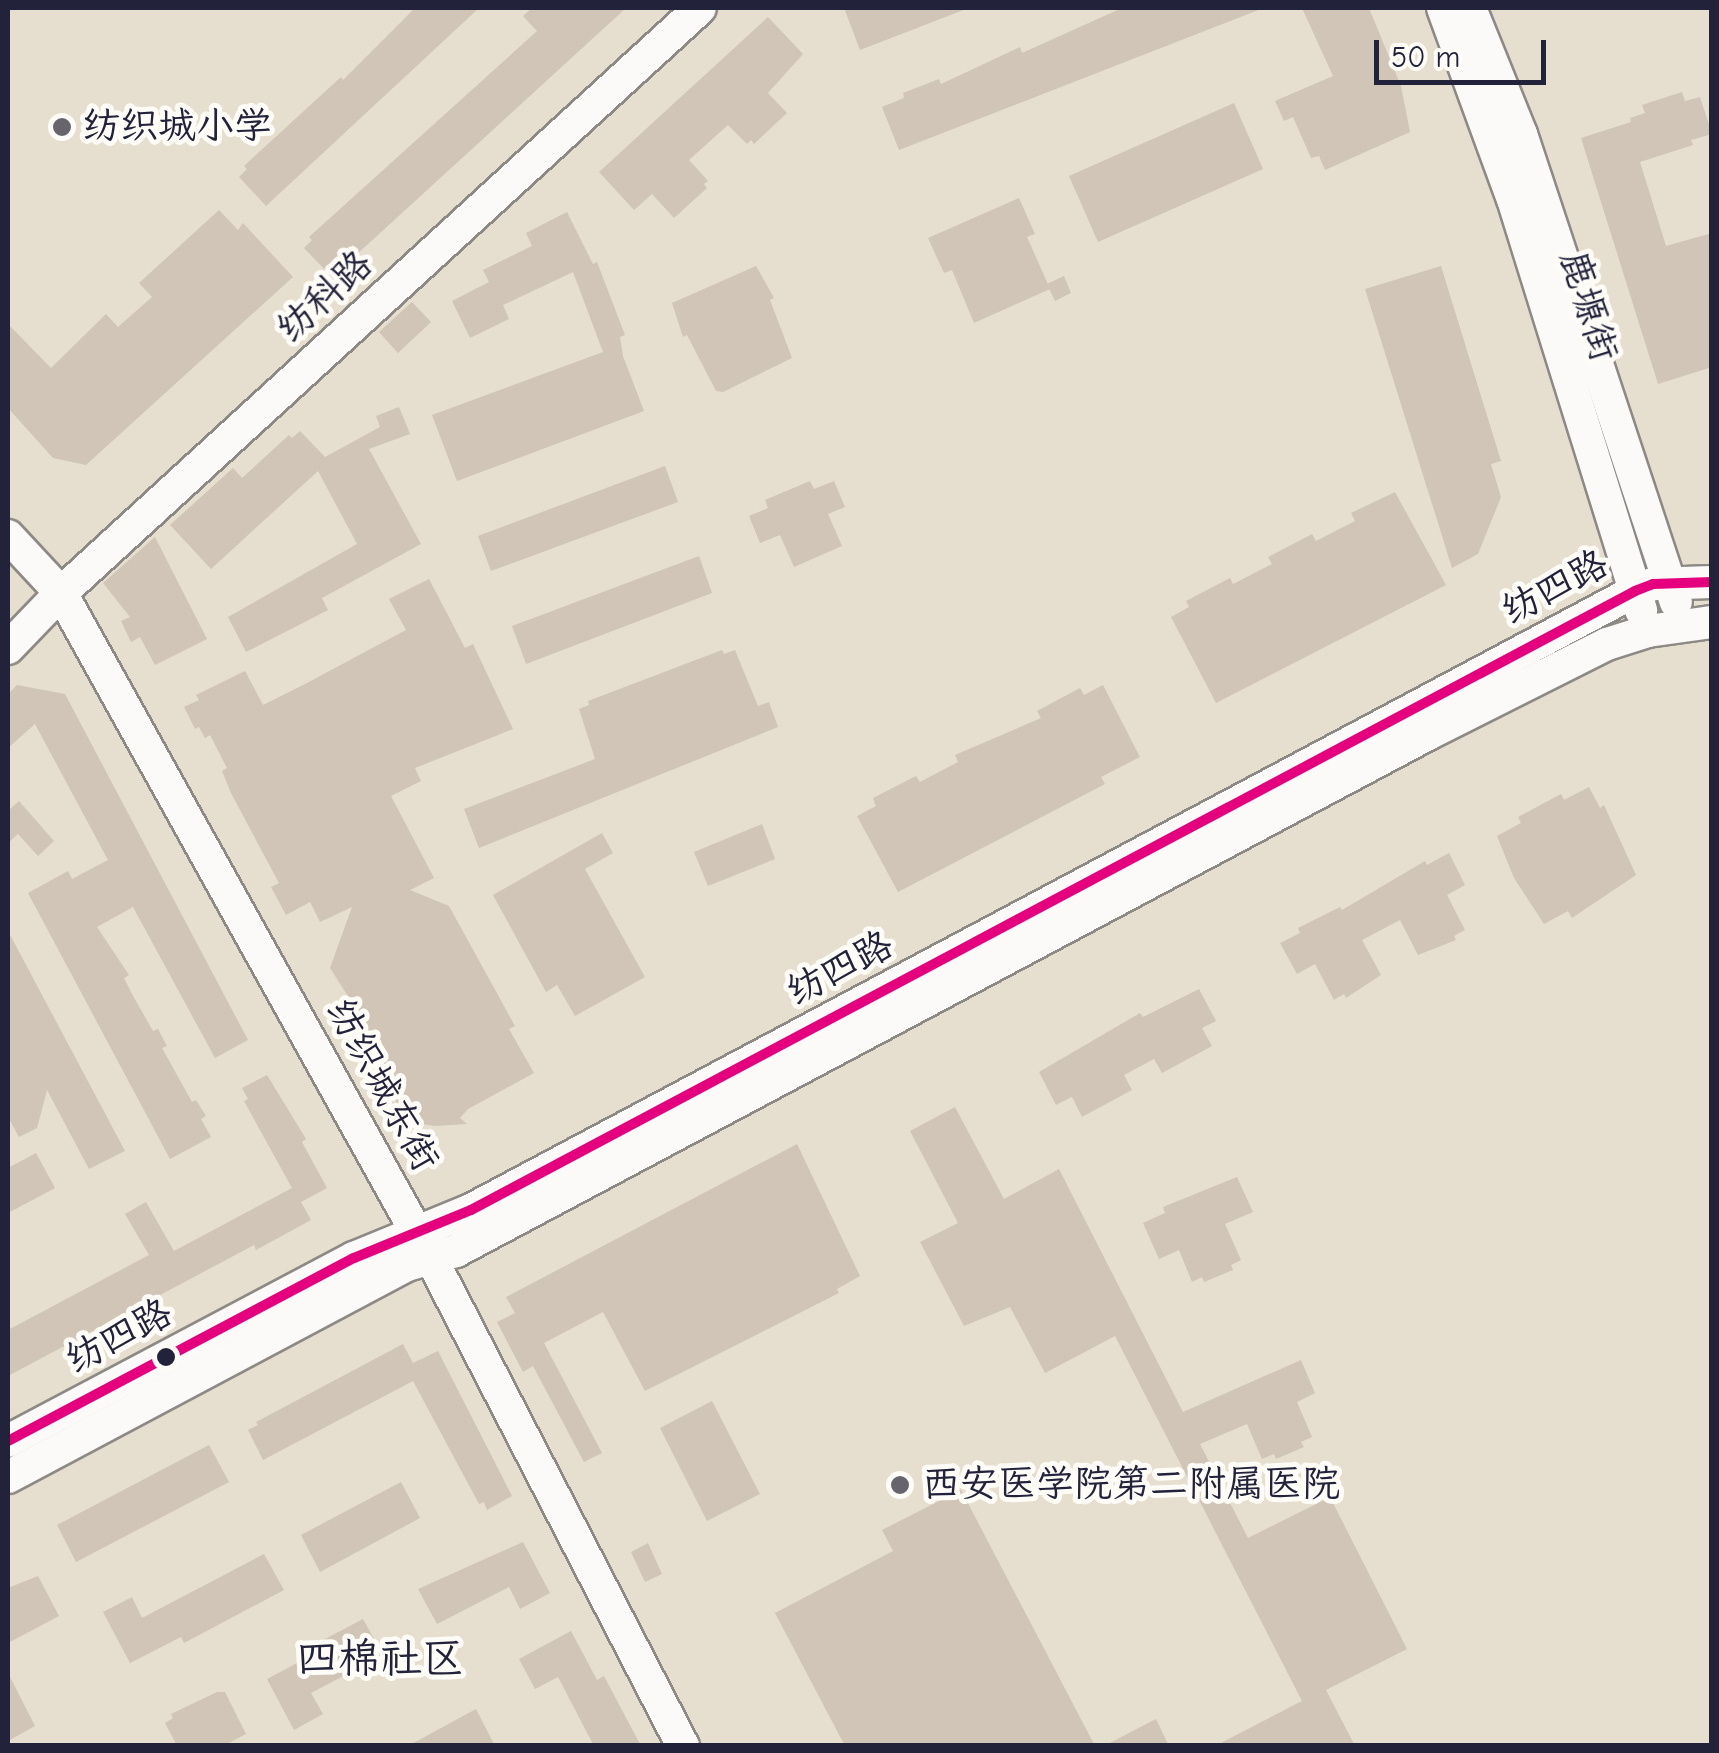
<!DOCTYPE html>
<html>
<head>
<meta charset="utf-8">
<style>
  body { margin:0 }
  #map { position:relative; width:1719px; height:1753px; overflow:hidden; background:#e6dece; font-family:"Comic Neue","LXGW WenKai TC",sans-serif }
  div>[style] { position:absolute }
  .building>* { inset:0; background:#d0c5b6 }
  .roads { filter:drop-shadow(2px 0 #8d8985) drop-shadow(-2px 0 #8d8985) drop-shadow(0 2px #8d8985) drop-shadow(0 -2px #8d8985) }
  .tertiary>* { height:32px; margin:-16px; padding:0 16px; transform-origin:16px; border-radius:16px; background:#fbfaf8 }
  .bus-1>* { height:10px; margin:-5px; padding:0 5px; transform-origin:5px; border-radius:5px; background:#e5007d }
  .dots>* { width:28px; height:28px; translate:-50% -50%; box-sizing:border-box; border:5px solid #fdfcf7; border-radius:50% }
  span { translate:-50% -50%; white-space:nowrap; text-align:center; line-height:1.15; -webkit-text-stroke:10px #fdfcf7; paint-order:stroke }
  .poi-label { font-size:38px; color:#22223b }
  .left { translate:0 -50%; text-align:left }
  .street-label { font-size:38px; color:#22223b }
  .quarter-label { font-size:42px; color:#22223b }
  .frame { position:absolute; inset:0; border:10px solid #22223b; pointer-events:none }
  .scale { position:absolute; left:1374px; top:40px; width:172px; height:45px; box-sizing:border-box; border:5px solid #22223b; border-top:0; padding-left:12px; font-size:30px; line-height:35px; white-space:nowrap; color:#22223b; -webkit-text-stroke:8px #fdfcf7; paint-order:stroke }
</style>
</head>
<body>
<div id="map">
  <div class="building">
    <div style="clip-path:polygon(415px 8px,479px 8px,266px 206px,239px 177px,247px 169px,244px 166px,341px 77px,343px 80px)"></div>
    <div style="clip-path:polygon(532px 8px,626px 8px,332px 277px,304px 248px,312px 240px,309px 237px,537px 31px,523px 16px)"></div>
    <div style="clip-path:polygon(844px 8px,966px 8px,966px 9px,860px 50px)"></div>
    <div style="clip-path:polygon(1122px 8px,1261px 9px,899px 150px,882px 107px,904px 98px,903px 93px,939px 79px,941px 84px,1020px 47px,1022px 53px)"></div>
    <div style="clip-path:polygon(1302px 8px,1369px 8px,1401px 86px,1410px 132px,1325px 170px,1319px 156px,1311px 158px,1293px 117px,1284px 121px,1275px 101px,1333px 76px)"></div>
    <div style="clip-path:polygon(768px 17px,803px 54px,768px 93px,787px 113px,754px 144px,751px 140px,747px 144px,728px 125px,689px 160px,708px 181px,704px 184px,707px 188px,674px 218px,652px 194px,634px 210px,599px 172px)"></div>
    <div style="clip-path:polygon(1682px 92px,1685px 101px,1700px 97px,1712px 134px,1691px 140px,1693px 145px,1640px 162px,1666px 246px,1712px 233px,1712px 367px,1658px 384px,1581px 138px,1631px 122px,1630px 118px,1645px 113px,1642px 105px)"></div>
    <div style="clip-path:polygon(1234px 103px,1263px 169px,1098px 242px,1069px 176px)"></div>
    <div style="clip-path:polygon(1019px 198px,1035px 234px,1027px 237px,1050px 289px,974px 323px,952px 270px,944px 273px,928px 238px)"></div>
    <div style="clip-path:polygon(219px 210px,238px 230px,243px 223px,293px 277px,86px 465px,53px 458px,8px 408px,8px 324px,51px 368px,106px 314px,118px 327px,152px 297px,139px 283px)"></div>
    <div style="clip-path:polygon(567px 212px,593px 264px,597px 262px,625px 335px,620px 337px,623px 356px,644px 411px,457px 481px,432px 415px,603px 352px,573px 272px,503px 305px,509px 319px,470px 338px,452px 301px,489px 282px,483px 270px,532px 246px,526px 233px)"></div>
    <div style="clip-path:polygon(756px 266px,774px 298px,770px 300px,792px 358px,723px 392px,716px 391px,687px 335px,683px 337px,672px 303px)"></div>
    <div style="clip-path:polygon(1441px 266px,1501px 461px,1491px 464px,1501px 497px,1478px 554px,1452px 568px,1365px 289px)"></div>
    <div style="clip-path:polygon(1064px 276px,1071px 293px,1055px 301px,1047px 284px)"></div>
    <div style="clip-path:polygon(412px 302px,431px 322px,398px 353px,379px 332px)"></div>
    <div style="clip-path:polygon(399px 407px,410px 434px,369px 449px,421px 544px,322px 598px,328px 610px,246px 652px,228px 617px,357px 544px,318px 471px,211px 569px,170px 525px,233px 468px,242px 478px,289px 435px,292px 438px,300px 431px,325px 457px,380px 427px,376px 416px)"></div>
    <div style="clip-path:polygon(665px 466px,678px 502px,491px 571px,478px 536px)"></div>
    <div style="clip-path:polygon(810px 481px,814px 489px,834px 481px,845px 507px,828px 514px,842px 546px,794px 567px,780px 535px,760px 543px,749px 516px,768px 508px,765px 500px)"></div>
    <div style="clip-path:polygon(1395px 492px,1446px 585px,1216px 703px,1171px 617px,1189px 607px,1186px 601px,1230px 578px,1233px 584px,1272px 564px,1268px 557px,1312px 534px,1316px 541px,1355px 521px,1351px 513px)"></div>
    <div style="clip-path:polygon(155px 537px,207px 639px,155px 665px,140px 637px,131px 642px,121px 621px,130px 617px,103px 583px)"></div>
    <div style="clip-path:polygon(699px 556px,712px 593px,526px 664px,512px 626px)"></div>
    <div style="clip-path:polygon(429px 579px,465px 648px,473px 644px,513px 729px,415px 768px,421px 781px,391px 796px,434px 878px,410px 890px,449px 906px,515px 1026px,509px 1029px,534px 1073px,468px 1109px,460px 1118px,467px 1124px,434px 1126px,422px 1124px,399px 1106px,354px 1026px,363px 1020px,330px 968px,352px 907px,320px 922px,310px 902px,286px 915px,271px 887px,279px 883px,231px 793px,222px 771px,227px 768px,210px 735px,205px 738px,199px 727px,195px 729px,184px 707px,199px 700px,196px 695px,245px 671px,263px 705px,307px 683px,406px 630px,389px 599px)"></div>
    <div style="clip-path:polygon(722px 650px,724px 654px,735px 650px,758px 706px,769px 702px,778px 727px,479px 848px,464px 809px,595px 759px,579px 709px,589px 705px,588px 701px)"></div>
    <div style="clip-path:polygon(17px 685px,65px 694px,248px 1040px,215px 1058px,133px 907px,97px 927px,129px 975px,124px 978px,133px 996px,153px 1031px,158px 1029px,167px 1046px,162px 1048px,192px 1102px,196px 1100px,206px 1116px,201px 1119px,211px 1137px,170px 1159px,28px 893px,68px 871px,72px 879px,108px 860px,35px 724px,8px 748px,8px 694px)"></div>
    <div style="clip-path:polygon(1103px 685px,1140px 757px,1101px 777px,1105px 784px,898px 892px,857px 816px,876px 806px,873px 798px,916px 776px,920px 782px,958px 762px,955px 755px,1041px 718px,1037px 711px,1080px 688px,1084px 695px)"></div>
    <div style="clip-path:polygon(1589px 787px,1600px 808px,1604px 805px,1636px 875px,1572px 918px,1568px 911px,1544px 924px,1514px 878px,1497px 836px,1521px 823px,1518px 817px,1561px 794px,1564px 800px)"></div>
    <div style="clip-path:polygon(19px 801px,54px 841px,38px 856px,18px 834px,8px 843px,8px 811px)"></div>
    <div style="clip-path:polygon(762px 824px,775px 859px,708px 886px,694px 852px)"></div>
    <div style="clip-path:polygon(602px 833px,613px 853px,585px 869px,645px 977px,575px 1016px,557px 985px,546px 992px,493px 895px)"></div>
    <div style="clip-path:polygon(1449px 853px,1465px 885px,1447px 895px,1465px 930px,1454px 936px,1456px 940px,1418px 955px,1400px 920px,1362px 940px,1381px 975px,1346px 998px,1344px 994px,1334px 1000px,1315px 964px,1297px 974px,1280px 943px,1300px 933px,1298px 928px,1340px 907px,1342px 910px,1425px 861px,1427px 865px)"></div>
    <div style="clip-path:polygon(8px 931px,125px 1151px,89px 1169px,47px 1090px,37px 1128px,19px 1137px,8px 1117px)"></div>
    <div style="clip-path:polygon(1199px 989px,1216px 1021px,1202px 1028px,1212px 1046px,1162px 1073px,1154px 1059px,1124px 1075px,1132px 1090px,1082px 1117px,1072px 1097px,1056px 1105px,1039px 1072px,1140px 1013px,1143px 1017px)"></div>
    <div style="clip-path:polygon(267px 1075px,306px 1139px,302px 1142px,327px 1188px,301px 1202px,311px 1220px,256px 1250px,254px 1245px,8px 1376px,8px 1330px,149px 1255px,125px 1214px,146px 1202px,174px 1251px,292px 1188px,244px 1101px,248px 1099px,242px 1088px)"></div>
    <div style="clip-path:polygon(955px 1107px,1004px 1199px,1059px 1169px,1183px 1412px,1301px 1360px,1315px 1393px,1297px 1402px,1312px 1437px,1301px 1442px,1304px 1447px,1276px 1459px,1274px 1454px,1262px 1459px,1247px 1424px,1200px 1444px,1248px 1538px,1330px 1497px,1407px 1649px,1326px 1690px,1355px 1746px,1215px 1746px,1302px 1701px,1115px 1336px,1045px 1373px,1010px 1307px,964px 1326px,920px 1242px,958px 1223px,910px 1131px)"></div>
    <div style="clip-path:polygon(797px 1144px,860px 1276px,837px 1289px,839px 1293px,645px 1391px,603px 1312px,544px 1343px,602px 1453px,584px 1462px,533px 1366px,523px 1372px,497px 1322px,515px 1313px,506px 1297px)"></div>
    <div style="clip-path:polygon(36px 1153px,55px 1188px,8px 1213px,8px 1168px)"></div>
    <div style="clip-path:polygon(1237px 1177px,1253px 1212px,1225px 1224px,1241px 1260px,1231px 1265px,1233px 1270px,1204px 1282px,1202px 1277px,1192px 1282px,1179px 1250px,1159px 1259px,1143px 1223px,1165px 1213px,1163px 1207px)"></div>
    <div style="clip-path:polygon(403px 1344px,413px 1363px,438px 1351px,512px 1496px,487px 1510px,484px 1502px,479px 1504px,413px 1381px,263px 1460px,248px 1430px,258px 1425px,256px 1422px)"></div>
    <div style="clip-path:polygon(712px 1401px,760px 1494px,707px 1521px,660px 1428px)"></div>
    <div style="clip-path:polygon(209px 1445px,229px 1482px,76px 1562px,57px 1525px)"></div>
    <div style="clip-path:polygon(401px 1482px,420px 1518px,320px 1572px,301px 1535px)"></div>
    <div style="clip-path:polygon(961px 1490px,1095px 1746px,845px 1746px,775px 1613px,893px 1551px,882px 1530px)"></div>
    <div style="clip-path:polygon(523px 1542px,550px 1593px,520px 1609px,509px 1587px,437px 1624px,418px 1589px)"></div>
    <div style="clip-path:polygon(648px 1543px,662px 1574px,645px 1582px,631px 1552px)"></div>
    <div style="clip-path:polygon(264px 1554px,284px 1590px,184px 1643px,181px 1637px,130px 1663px,103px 1612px,132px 1597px,142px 1618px)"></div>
    <div style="clip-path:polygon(38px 1576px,59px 1616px,8px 1643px,8px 1588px)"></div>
    <div style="clip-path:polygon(363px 1619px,383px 1655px,311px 1693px,323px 1714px,294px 1730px,267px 1679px,314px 1654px,310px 1647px)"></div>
    <div style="clip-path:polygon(571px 1631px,597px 1680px,604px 1676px,641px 1746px,594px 1746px,558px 1677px,535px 1689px,519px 1659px)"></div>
    <div style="clip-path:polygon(8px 1673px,35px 1726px,8px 1741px)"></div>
    <div style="clip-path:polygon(217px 1692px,225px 1692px,246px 1734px,223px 1746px,177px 1746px,165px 1723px,173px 1718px,171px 1714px)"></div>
    <div style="clip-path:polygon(476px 1709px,495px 1746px,408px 1746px)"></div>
    <div style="clip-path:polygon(1156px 1719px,1169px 1746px,1104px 1746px)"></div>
  </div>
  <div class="roads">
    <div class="tertiary">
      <div style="left:1443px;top:8px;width:203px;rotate:69.9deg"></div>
      <div style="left:1513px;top:199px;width:431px;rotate:72.7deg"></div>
      <div style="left:1470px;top:8px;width:136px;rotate:68deg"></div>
      <div style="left:1521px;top:134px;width:493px;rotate:71.7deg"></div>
      <div style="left:8px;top:536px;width:78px;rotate:47.1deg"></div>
      <div style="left:61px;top:593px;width:763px;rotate:60.92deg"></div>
      <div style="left:432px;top:1260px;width:547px;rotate:62.69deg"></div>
      <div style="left:8px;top:648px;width:76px;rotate:-46.1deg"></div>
      <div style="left:61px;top:593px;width:866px;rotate:-42.47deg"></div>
      <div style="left:8px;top:1441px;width:391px;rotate:-27.9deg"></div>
      <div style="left:354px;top:1258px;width:126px;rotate:-22.3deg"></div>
      <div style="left:471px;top:1210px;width:1318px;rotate:-28deg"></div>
      <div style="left:1635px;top:591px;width:19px;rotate:-21deg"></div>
      <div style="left:1653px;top:584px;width:59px;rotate:-1.9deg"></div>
      <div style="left:8px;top:1477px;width:452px;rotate:-28deg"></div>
      <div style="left:407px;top:1265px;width:51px;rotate:-15.9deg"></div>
      <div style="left:456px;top:1251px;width:1099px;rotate:-28.01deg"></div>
      <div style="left:1426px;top:735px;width:203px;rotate:-26.7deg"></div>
      <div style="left:1607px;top:644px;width:43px;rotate:-17.6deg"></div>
      <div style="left:1648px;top:631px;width:65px;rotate:-8deg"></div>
    </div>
  </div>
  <div class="bus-1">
    <div style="left:8px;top:1441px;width:391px;rotate:-27.9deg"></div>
    <div style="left:354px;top:1258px;width:126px;rotate:-22.3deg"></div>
    <div style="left:471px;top:1210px;width:1318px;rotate:-28deg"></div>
    <div style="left:1635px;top:591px;width:19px;rotate:-21deg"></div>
    <div style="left:1653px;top:584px;width:59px;rotate:-1.9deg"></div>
  </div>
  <div class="dots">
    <div style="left:62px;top:127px;background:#67646e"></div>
    <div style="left:166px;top:1357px;background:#22223b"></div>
    <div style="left:900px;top:1485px;background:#67646e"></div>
  </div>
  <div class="poi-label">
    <span class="left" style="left:82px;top:127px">纺织城小学</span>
    <span class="left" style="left:922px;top:1485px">西安医学院第二附属医院</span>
  </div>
  <div class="street-label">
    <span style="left:325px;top:297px;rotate:-43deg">纺科路</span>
    <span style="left:1588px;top:306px;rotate:73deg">鹿塬街</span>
    <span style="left:1555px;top:588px;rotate:-28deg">纺四路</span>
    <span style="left:840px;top:969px;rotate:-28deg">纺四路</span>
    <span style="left:382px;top:1085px;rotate:61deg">纺织城东街</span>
    <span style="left:119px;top:1337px;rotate:-28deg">纺四路</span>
  </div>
  <div class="quarter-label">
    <span style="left:380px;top:1659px">四棉社区</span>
  </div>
  <div class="frame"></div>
  <div class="scale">50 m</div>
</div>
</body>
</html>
